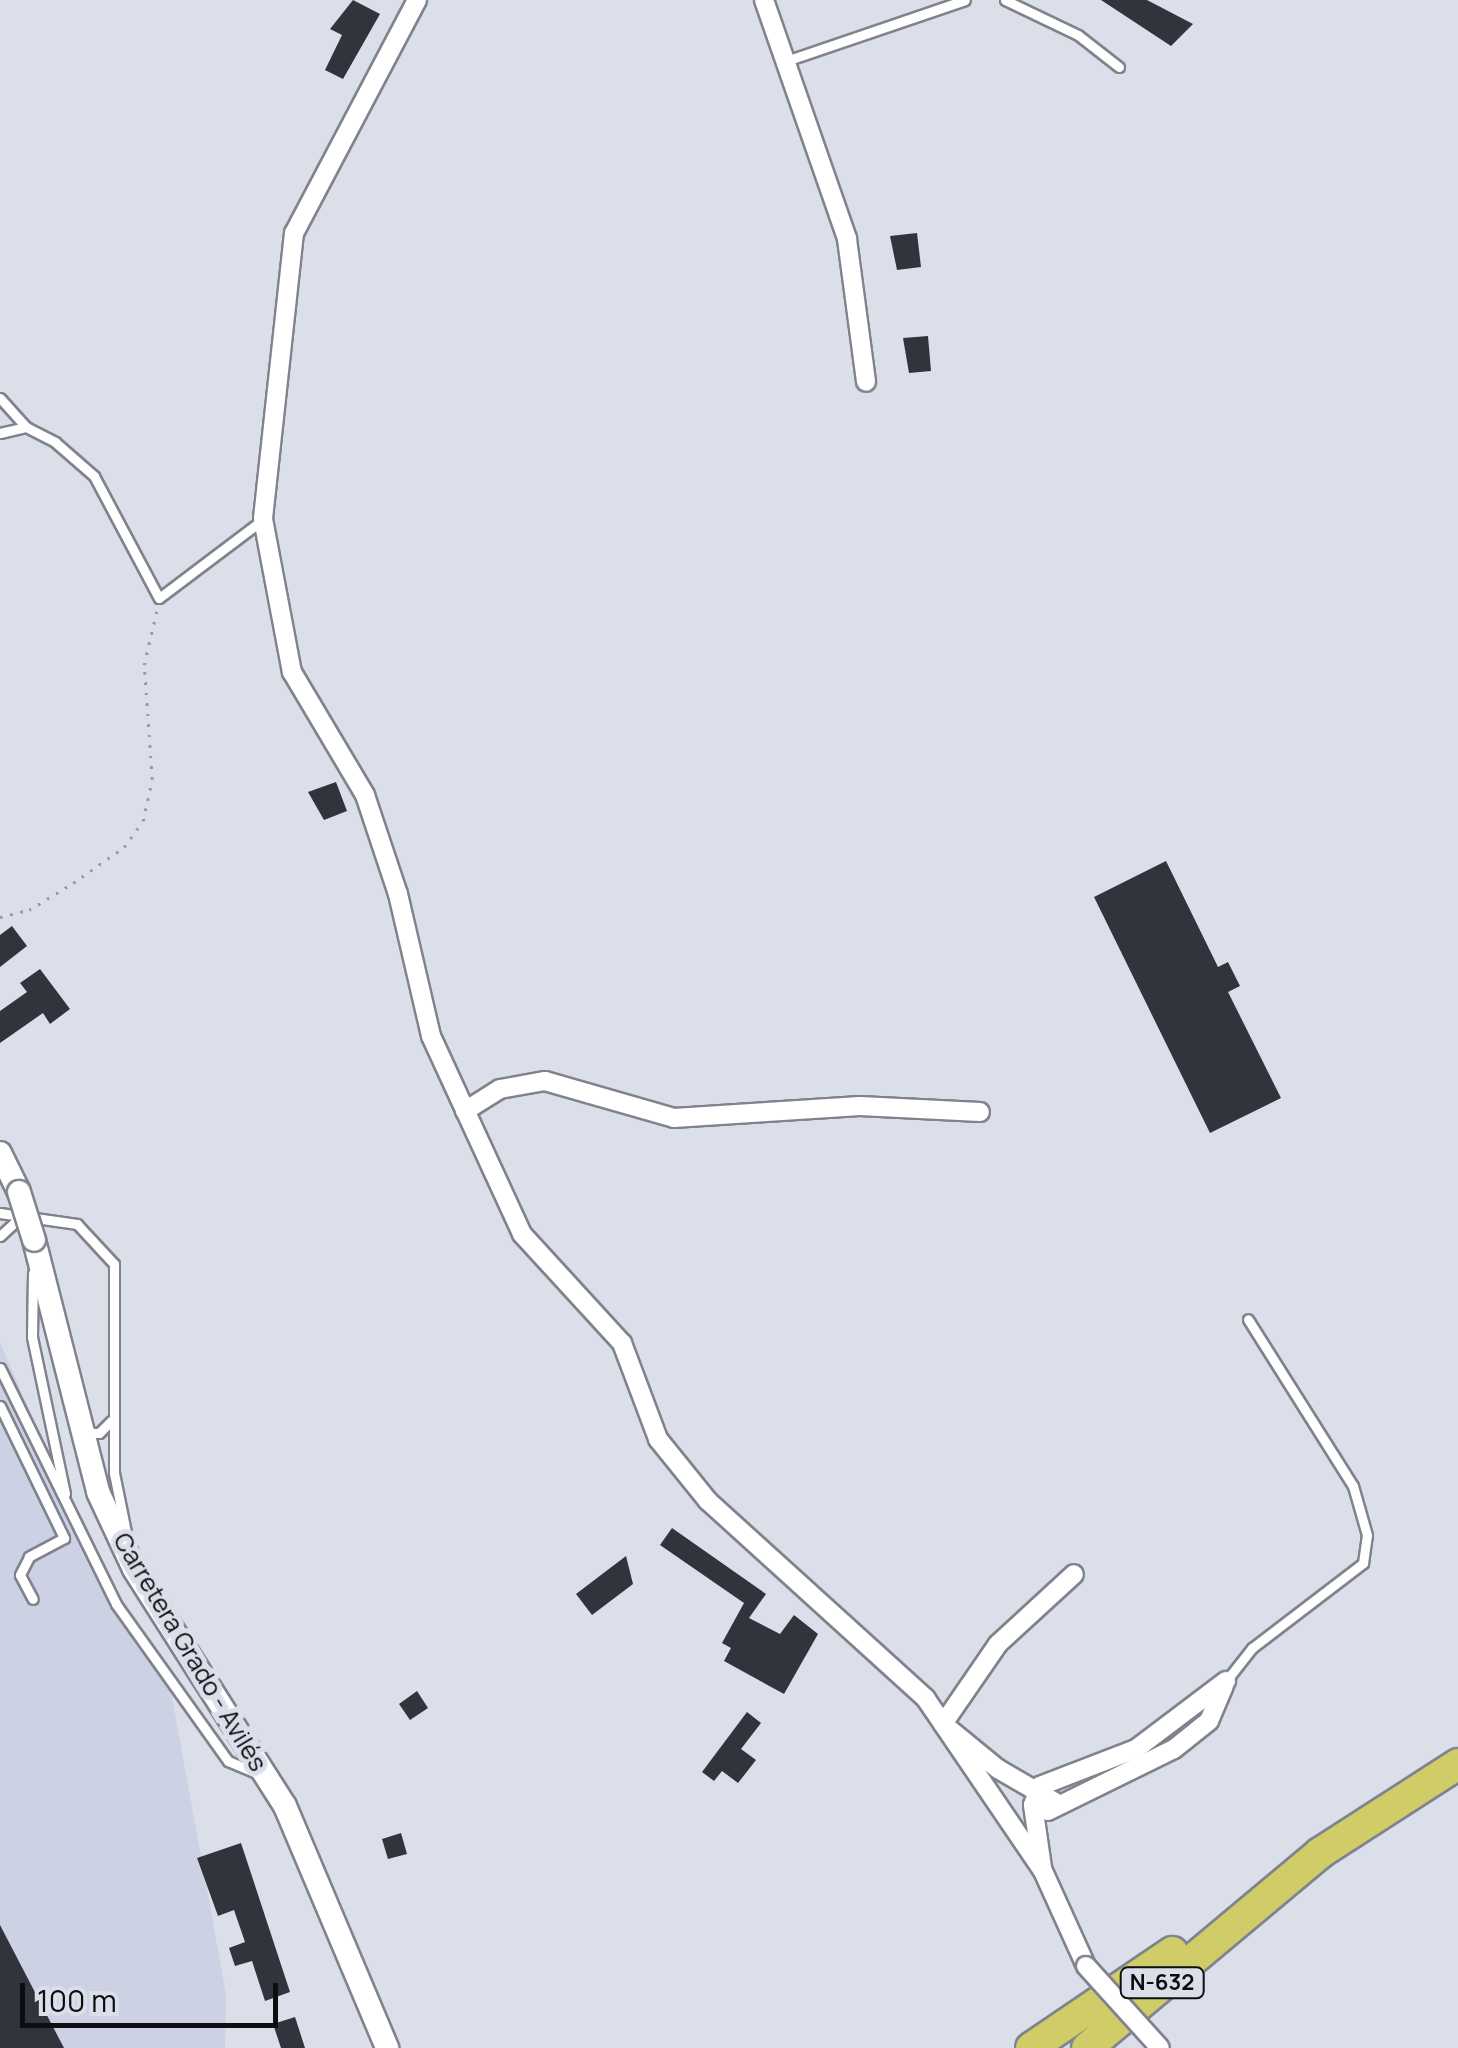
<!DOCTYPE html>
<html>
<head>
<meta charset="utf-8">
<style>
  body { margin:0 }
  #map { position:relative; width:1458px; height:2048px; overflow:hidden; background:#dbdfea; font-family:Manrope,sans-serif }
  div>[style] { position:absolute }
  .built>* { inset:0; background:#ccd2e4 }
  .building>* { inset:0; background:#31343c }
  .path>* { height:2.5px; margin-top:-1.25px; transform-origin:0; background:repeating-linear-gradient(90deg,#979aa3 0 2.5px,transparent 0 10.5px) }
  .roads { filter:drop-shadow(2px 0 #80838d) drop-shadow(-2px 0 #80838d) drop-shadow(0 2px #80838d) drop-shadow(0 -2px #80838d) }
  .lane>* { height:9px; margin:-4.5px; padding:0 4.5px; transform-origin:4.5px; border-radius:4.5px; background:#fff }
  .street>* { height:18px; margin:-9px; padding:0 9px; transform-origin:9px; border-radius:9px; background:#fff }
  .secondary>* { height:22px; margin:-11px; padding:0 11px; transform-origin:11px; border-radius:11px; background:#fff }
  .highway>* { height:30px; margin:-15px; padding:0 15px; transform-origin:15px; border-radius:15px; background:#d0cc68 }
  .bridges { filter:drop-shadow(2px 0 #80838d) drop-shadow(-2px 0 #80838d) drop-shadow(0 2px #80838d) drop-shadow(0 -2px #80838d) }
  .street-bridge>* { height:18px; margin:-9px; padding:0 9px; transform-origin:9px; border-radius:9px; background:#fff }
  .secondary-bridge>* { height:22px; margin:-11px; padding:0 11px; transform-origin:11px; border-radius:11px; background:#fff }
  span { translate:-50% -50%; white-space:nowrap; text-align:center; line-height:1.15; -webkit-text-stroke:10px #dbdfea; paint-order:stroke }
  .shield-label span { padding:2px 8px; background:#dbdfea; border:2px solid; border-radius:8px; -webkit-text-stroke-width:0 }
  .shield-label { font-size:22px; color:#0d0e12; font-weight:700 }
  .street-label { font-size:25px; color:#0d0e12 }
  .scale { position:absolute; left:20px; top:1983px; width:258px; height:45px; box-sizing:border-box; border:5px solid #0d0e12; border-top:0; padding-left:12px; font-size:30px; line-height:35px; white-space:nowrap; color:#0d0e12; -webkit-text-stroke:8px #dbdfea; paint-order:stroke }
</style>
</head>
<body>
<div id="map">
  <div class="built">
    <div style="clip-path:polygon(0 1342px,93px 1559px,170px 1686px,226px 1994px,225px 2048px,0 2048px)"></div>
  </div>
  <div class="building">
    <div style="clip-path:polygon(353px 0,380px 14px,343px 79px,325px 70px,342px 35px,330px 29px)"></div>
    <div style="clip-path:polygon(1101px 0,1147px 0,1193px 24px,1171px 46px)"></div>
    <div style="clip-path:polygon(917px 233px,921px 267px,897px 270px,890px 236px)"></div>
    <div style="clip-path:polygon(928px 336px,931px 371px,909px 373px,903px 338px)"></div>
    <div style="clip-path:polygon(336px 782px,347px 811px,324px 820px,308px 792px)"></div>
    <div style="clip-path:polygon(1166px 861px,1218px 967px,1228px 962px,1240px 986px,1228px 992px,1281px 1098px,1210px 1133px,1094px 897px)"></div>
    <div style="clip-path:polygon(12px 926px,27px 946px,0 967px,0 935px)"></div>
    <div style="clip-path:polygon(40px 969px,70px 1009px,50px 1024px,43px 1013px,0 1043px,0 1011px,27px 992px,20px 983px)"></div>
    <div style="clip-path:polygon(672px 1528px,766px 1594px,749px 1618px,780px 1634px,794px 1615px,818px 1634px,784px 1694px,724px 1661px,731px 1648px,722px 1643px,744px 1603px,660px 1545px)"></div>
    <div style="clip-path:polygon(626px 1556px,633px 1584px,592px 1615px,576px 1594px)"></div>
    <div style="clip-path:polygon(417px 1691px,428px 1708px,410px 1720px,399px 1704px)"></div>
    <div style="clip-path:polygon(747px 1712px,761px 1723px,741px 1749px,756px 1760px,738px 1783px,722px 1771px,714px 1781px,702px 1772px)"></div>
    <div style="clip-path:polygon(401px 1833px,407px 1854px,388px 1859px,382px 1839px)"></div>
    <div style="clip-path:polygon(241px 1843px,290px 1992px,265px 2001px,252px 1961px,235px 1966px,229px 1948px,245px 1942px,234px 1910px,218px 1916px,197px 1858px)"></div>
    <div style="clip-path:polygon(0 1925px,64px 2048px,0 2048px)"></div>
    <div style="clip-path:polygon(295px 2017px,305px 2048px,281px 2048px,273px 2024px)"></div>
  </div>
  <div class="path">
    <div style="left:0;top:917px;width:30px;rotate:-14deg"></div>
    <div style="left:29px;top:910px;width:52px;rotate:-31.5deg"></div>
    <div style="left:73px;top:883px;width:62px;rotate:-35.2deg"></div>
    <div style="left:124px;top:847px;width:32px;rotate:-54deg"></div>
    <div style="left:143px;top:821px;width:43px;rotate:-77.9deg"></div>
    <div style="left:152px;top:779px;width:114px;rotate:-94deg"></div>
    <div style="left:144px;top:665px;width:57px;rotate:-76.9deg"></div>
  </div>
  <div class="roads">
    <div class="lane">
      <div style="left:1005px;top:0;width:81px;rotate:25.6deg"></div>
      <div style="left:1078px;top:35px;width:52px;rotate:38deg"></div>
      <div style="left:783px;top:62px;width:192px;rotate:-18.8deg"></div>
      <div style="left:0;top:398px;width:39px;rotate:48deg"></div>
      <div style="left:0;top:433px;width:27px;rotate:-13deg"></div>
      <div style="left:26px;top:427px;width:33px;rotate:27deg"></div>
      <div style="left:55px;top:442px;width:52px;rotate:41.1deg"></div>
      <div style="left:94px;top:476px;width:138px;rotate:62deg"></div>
      <div style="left:159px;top:598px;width:128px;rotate:-37deg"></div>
      <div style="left:0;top:1213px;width:78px;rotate:8.1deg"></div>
      <div style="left:77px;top:1224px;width:54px;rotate:47.2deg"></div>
      <div style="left:114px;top:1264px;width:209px;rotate:90deg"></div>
      <div style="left:114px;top:1473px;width:60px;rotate:78.5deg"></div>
      <div style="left:0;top:1236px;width:25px;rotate:-43deg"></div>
      <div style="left:33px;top:1273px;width:64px;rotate:90.9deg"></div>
      <div style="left:32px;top:1337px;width:160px;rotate:78.1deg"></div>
      <div style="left:0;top:1368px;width:263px;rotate:63.8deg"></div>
      <div style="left:116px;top:1604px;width:193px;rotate:54.5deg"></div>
      <div style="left:228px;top:1761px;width:30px;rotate:23deg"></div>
      <div style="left:0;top:1406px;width:147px;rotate:64.1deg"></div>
      <div style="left:64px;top:1538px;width:40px;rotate:152deg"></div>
      <div style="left:29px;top:1557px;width:20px;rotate:117deg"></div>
      <div style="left:20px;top:1575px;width:27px;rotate:62deg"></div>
      <div style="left:83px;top:1432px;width:16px;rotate:4deg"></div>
      <div style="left:99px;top:1433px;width:17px;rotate:-45deg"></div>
      <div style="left:1226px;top:1681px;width:42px;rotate:-51.8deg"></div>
      <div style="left:1252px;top:1648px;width:140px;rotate:-37.4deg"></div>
      <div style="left:1363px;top:1563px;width:28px;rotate:-82deg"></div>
      <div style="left:1367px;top:1535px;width:51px;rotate:-105.9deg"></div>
      <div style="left:1353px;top:1486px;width:197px;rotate:-122.2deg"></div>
    </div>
    <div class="street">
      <div style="left:417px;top:0;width:263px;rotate:117.8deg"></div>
      <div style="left:294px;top:233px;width:288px;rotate:96.2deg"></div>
      <div style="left:263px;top:519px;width:156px;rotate:79.3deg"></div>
      <div style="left:292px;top:672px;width:143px;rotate:59.3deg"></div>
      <div style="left:365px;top:795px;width:104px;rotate:71.6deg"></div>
      <div style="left:398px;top:894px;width:146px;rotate:76.9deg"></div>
      <div style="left:431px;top:1036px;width:218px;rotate:65.3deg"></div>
      <div style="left:522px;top:1234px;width:148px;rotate:47.5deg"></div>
      <div style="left:622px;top:1343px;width:103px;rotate:69.4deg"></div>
      <div style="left:658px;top:1439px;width:80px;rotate:51.1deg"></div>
      <div style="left:708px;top:1501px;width:294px;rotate:42.2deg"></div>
      <div style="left:926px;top:1699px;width:208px;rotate:55.8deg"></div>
      <div style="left:1043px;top:1871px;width:104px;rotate:65.6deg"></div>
      <div style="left:764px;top:0;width:253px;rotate:70.8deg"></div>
      <div style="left:847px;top:239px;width:144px;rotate:82.4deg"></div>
      <div style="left:465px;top:1111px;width:41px;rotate:-32.2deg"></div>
      <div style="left:500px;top:1089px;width:46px;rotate:-10.1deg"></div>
      <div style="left:545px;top:1081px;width:134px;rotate:16deg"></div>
      <div style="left:674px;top:1118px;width:186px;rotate:-3.7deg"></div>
      <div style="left:860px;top:1106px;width:120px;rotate:2.9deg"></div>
      <div style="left:1055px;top:1802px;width:66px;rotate:-149.9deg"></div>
      <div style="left:998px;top:1769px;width:71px;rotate:-140.7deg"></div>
      <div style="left:943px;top:1724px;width:97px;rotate:-55.5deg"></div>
      <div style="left:998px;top:1644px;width:103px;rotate:-42.6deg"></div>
      <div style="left:1048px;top:1811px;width:140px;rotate:-26.2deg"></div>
      <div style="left:1174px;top:1749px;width:45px;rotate:-38.7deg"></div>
      <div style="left:1209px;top:1721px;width:38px;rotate:-67deg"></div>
      <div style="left:1042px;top:1867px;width:63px;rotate:-98.3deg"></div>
      <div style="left:1033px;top:1805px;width:20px;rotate:-70deg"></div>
      <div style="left:1040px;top:1786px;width:103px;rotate:-21.1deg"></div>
      <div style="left:1136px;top:1749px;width:113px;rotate:-37.1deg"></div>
    </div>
    <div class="secondary">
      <div style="left:0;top:1153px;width:43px;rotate:64deg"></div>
      <div style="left:34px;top:1240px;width:260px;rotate:75.7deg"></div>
      <div style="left:98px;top:1492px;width:85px;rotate:64.9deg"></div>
      <div style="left:134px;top:1569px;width:281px;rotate:57.5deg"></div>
      <div style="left:285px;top:1806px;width:263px;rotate:67.1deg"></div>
    </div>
    <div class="highway">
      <div style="left:1031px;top:2048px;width:171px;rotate:-34.2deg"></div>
      <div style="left:1087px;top:2048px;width:304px;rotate:-39.9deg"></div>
      <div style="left:1320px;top:1853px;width:164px;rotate:-32.8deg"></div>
    </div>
  </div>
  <div class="bridges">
    <div class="street-bridge">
      <div style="left:1086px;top:1966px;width:110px;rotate:47.9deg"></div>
    </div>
    <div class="secondary-bridge">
      <div style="left:19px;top:1192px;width:50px;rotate:72.6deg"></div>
    </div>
  </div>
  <div class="shield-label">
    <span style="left:1162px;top:1983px">N-632</span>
  </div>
  <div class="street-label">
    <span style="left:190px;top:1652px;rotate:59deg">Carretera Grado - Avilés</span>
  </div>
  <div class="scale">100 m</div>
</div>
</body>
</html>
